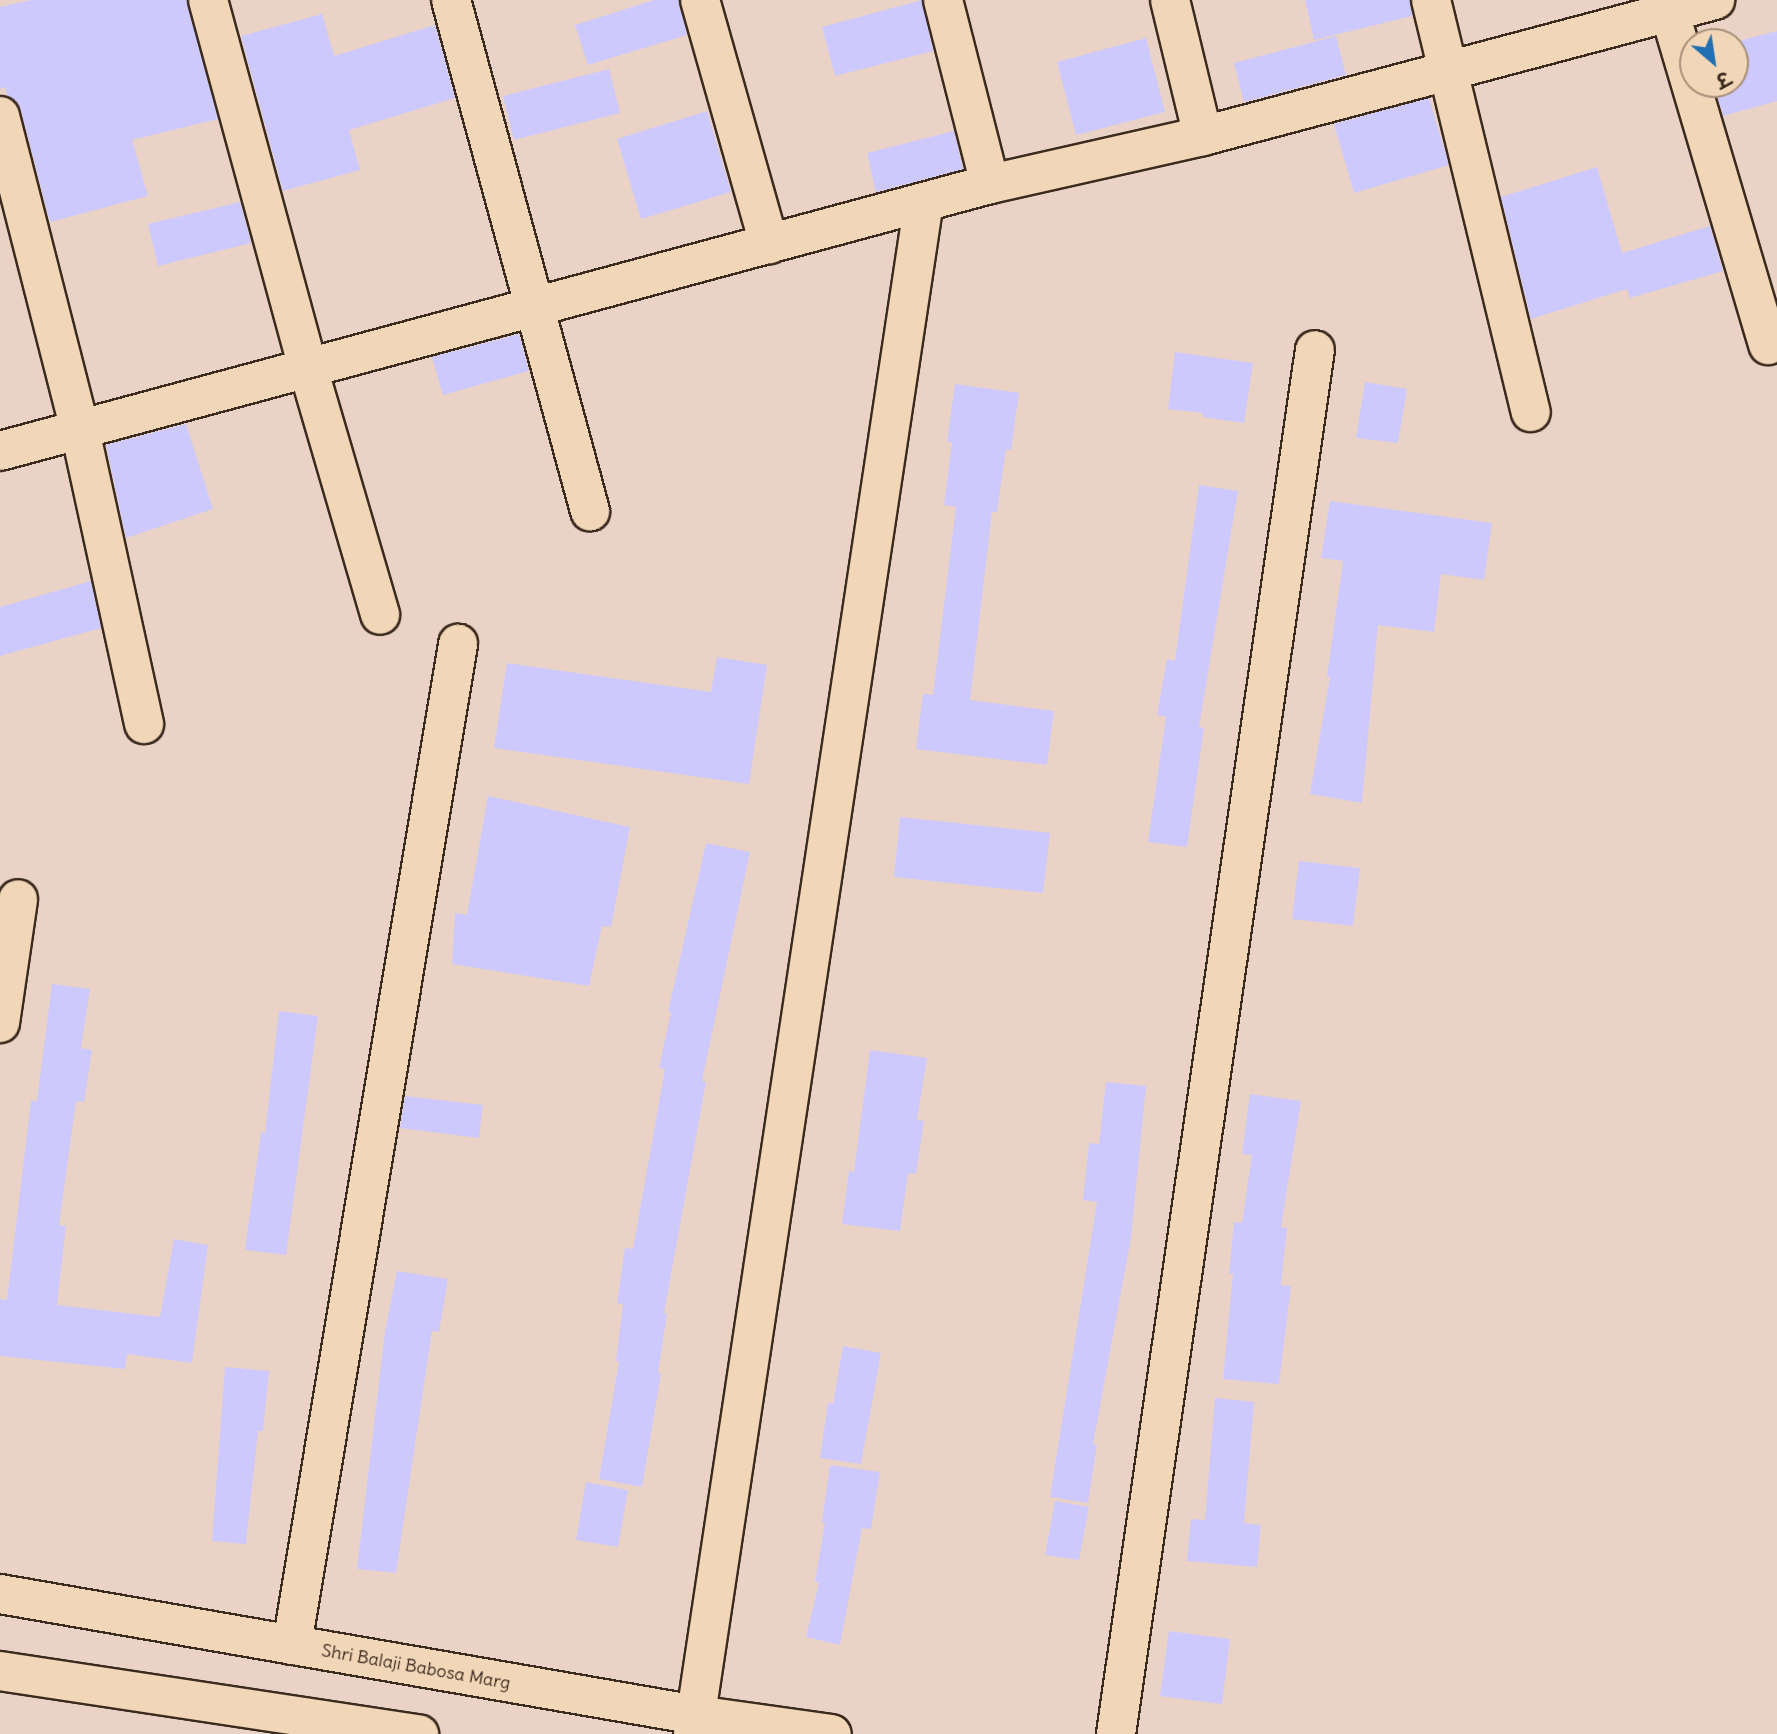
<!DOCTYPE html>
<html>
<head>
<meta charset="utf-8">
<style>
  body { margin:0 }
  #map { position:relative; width:1777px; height:1734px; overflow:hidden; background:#ead3c6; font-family:Delius,"Playpen Sans Deva",sans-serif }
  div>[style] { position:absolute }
  .building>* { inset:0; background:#cec9fc }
  .roads { filter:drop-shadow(2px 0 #3b2a1e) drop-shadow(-2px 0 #3b2a1e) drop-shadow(0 2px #3b2a1e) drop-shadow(0 -2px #3b2a1e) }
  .minor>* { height:38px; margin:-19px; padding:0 19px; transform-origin:19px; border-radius:19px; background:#f1d6b8 }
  span { translate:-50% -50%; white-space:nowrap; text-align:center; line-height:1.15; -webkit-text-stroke:7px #f1d6b8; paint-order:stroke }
  .street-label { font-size:18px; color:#3b2a1e }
  .north { position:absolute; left:1679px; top:28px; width:70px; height:70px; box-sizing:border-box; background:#f1d6b8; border:2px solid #a8917a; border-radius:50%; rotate:151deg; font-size:19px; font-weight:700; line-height:28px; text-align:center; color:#3b2a1e }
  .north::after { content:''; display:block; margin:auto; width:24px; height:32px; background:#1f6fb2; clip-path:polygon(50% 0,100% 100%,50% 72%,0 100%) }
</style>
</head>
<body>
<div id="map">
  <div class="building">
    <div style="clip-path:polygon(31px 0,187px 0,218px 119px,132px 140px,148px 196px,50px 222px,21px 111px,16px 101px,7px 95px,5px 87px,0 89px,0 7px)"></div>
    <div style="clip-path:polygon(654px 0,679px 0,687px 35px,588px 65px,575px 25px)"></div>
    <div style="clip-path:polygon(922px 0,933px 51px,835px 76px,822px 27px)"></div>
    <div style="clip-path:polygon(1305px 0,1410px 0,1412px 16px,1314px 40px)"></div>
    <div style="clip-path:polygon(322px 14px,334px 56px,435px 25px,455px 98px,349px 130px,360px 170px,283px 191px,241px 36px)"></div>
    <div style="clip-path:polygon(1777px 31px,1777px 101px,1723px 116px,1714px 84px,1735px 84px,1735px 42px)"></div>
    <div style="clip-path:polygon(1336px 36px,1346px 75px,1244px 102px,1234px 63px)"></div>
    <div style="clip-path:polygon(1146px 38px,1165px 112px,1076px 135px,1057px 62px)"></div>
    <div style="clip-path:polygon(609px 69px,620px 113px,514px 140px,503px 96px)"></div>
    <div style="clip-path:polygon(1429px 98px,1449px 165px,1354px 193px,1334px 124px)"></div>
    <div style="clip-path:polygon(707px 111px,731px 192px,641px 219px,617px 139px)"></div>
    <div style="clip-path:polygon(954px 131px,963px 169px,876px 192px,867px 153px)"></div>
    <div style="clip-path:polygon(1597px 167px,1622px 253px,1710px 226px,1723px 271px,1630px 298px,1627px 289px,1531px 319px,1501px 197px)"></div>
    <div style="clip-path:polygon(240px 202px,251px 243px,158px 266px,148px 224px)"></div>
    <div style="clip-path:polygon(519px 334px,529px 371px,443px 395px,432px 357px)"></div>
    <div style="clip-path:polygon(1175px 352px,1253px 363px,1244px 423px,1203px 417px,1203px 413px,1168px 409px)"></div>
    <div style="clip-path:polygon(1365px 382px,1407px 389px,1398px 443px,1356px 438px)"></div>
    <div style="clip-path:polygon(955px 384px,1019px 393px,1011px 450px,1006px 449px,997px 512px,992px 512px,970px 700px,1054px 711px,1047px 765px,916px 749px,923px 694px,933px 695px,956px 507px,944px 505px,952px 442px,947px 442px)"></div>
    <div style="clip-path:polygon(186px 424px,213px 509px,126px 538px,106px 445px)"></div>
    <div style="clip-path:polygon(1199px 485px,1238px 491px,1199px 727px,1204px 728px,1187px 847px,1148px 842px,1166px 717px,1157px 715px,1167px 659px,1175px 661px)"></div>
    <div style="clip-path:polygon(1330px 501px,1492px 523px,1484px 580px,1441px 574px,1434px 632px,1378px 625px,1362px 803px,1310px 794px,1330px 677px,1327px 677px,1343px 561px,1321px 558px)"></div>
    <div style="clip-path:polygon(91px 581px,101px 628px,0 656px,0 607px)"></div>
    <div style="clip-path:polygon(717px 657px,767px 665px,749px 784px,494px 748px,507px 663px,711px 692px)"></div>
    <div style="clip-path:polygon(488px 796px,630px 827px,611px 927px,602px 926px,589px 986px,452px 964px,455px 913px,467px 915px)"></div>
    <div style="clip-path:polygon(900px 817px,1050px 833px,1043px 893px,894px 877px)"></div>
    <div style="clip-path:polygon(706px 843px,750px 852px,702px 1081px,706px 1082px,664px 1313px,667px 1314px,658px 1373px,661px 1374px,642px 1487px,599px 1479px,619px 1362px,616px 1361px,623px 1304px,617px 1303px,625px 1248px,633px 1249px,665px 1069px,659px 1068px,671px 1012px,668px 1012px)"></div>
    <div style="clip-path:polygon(1299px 861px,1360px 868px,1353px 926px,1292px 919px)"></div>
    <div style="clip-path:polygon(52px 984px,90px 989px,81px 1048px,92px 1050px,84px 1102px,76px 1101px,59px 1225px,66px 1226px,57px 1305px,160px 1317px,174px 1239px,208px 1245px,192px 1363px,127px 1354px,125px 1369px,0 1356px,0 1299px,7px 1300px,31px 1101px,37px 1101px)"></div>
    <div style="clip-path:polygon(279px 1011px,318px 1016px,286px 1255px,245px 1250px,261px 1132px,265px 1133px)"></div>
    <div style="clip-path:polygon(870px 1050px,927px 1058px,917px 1120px,924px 1121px,916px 1174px,908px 1173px,900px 1231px,842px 1224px,849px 1171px,854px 1172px)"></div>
    <div style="clip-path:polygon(1106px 1082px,1146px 1086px,1131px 1238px,1093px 1444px,1097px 1445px,1088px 1503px,1050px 1497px,1097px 1202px,1083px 1200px,1089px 1143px,1099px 1144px)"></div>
    <div style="clip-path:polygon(1250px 1094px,1301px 1101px,1281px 1227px,1287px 1228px,1281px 1285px,1291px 1286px,1279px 1384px,1223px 1379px,1233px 1274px,1229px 1274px,1234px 1222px,1242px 1223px,1252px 1155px,1242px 1154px)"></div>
    <div style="clip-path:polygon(405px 1096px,483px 1105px,479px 1138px,400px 1128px)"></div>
    <div style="clip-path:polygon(397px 1271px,448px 1279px,439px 1332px,432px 1331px,396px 1573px,357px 1569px,385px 1332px)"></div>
    <div style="clip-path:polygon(843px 1346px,881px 1353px,861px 1464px,820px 1458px,828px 1403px,833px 1404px)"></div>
    <div style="clip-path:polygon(225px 1367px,269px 1371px,263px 1431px,258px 1431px,246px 1544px,212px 1541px)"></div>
    <div style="clip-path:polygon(1215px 1398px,1254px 1402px,1244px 1523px,1261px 1525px,1257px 1567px,1187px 1561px,1191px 1519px,1205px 1520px)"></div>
    <div style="clip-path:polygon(830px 1465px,880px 1472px,871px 1529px,862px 1528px,840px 1645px,806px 1637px,819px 1583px,815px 1582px,825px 1523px,822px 1522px)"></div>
    <div style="clip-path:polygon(586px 1482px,628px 1490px,618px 1547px,576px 1540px)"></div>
    <div style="clip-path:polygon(1055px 1501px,1089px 1507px,1079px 1560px,1045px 1555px)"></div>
    <div style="clip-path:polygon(1169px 1631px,1230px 1639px,1222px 1704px,1160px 1696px)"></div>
  </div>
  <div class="roads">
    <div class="minor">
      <div style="left:208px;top:0;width:381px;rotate:74.8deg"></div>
      <div style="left:308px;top:368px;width:257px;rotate:73.7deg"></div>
      <div style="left:451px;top:0;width:530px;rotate:74.78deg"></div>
      <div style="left:700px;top:0;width:254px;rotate:74.2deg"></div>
      <div style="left:943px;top:0;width:190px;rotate:75.7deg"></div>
      <div style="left:1170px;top:0;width:140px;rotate:76.4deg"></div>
      <div style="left:1431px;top:0;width:424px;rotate:76.4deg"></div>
      <div style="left:1666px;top:0;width:360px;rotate:73.5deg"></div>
      <div style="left:0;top:116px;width:324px;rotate:75.7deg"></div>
      <div style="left:80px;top:430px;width:301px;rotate:77.7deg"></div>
      <div style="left:0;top:451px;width:1025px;rotate:-15.09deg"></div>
      <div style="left:990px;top:184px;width:218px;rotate:-12.7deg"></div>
      <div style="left:1203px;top:136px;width:530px;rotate:-14.88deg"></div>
      <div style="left:0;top:1023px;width:125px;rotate:-81.7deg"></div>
      <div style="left:0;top:1594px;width:706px;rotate:9.86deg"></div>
      <div style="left:696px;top:1715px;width:137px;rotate:8deg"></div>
      <div style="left:292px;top:1645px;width:1015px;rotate:-80.58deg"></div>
      <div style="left:0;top:1671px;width:424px;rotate:8.6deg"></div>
      <div style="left:693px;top:1734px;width:1549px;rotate:-81.43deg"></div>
      <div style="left:1116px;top:1734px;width:1398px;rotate:-81.82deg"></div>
    </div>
  </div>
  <div class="street-label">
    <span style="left:416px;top:1667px;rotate:10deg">Shri Balaji Babosa Marg</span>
  </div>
  <div class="north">उ</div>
</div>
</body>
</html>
